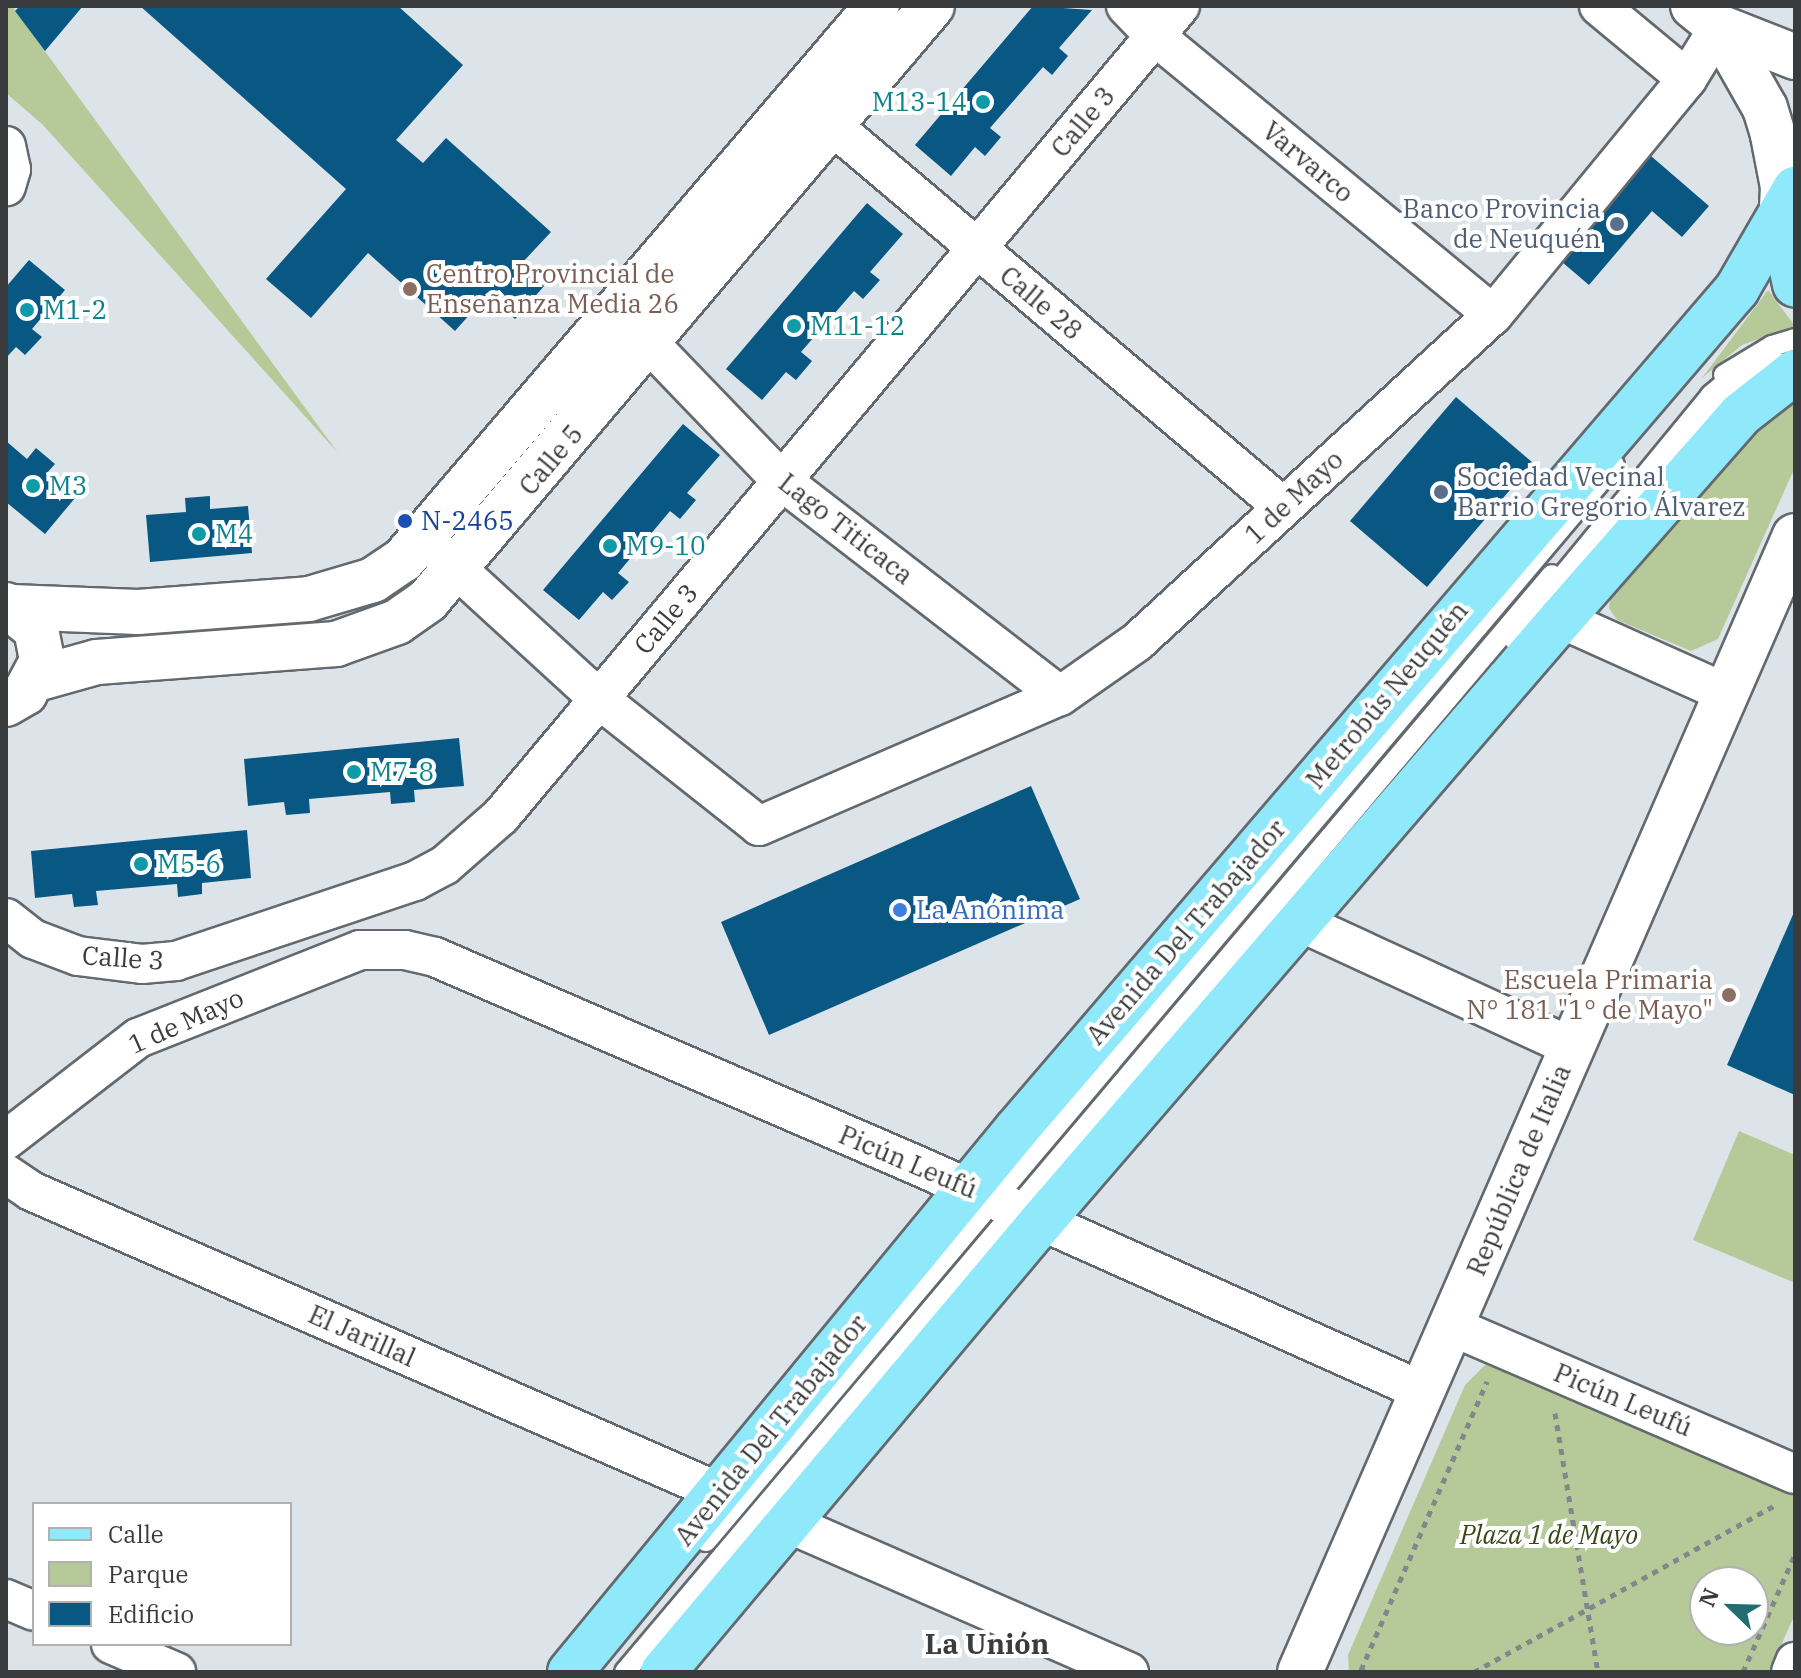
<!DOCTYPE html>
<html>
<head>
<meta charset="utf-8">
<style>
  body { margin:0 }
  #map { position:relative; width:1801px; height:1678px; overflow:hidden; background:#dde4e9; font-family:"IBM Plex Serif",serif }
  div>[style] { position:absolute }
  .green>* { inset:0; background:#b6ca99 }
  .building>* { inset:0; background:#085883 }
  .path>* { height:5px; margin-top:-2.5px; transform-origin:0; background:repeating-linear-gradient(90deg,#83878b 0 6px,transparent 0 12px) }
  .roads { filter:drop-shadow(2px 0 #63696e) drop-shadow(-2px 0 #63696e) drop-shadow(0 2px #63696e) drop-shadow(0 -2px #63696e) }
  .service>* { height:20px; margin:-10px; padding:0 10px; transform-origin:10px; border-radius:10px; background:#fff }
  .pedestrian>* { height:28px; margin:-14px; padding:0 14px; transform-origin:14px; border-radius:14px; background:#fff }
  .minor>* { height:38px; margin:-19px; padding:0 19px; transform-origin:19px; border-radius:19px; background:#fff }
  .tertiary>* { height:44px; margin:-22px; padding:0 22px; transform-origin:22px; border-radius:22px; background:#fff }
  .primary>* { height:44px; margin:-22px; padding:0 22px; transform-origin:22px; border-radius:22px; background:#90e9fa }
  .dots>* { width:22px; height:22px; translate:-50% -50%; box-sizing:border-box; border:4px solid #fff; border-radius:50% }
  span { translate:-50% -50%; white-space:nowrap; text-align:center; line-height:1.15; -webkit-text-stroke:8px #fff; paint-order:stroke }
  .culture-label { font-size:26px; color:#0d838f }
  .right { translate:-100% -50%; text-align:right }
  .left { translate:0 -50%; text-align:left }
  .street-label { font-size:26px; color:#393b3d }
  .service-label { font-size:26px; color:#4e5e75 }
  .education-label { font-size:26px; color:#785e54 }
  .transit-label { font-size:26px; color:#164399 }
  .shop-label { font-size:26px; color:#366cbe }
  .park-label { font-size:26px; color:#374816; font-style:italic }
  .neighbourhood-label { font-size:28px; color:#393b3d; font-weight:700 }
  .frame { position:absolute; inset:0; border:8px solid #393b3d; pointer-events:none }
  .legend { position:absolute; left:32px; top:1502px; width:260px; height:144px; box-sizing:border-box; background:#fff; border:2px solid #b0b1b1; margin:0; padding:10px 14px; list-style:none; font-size:24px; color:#393b3d }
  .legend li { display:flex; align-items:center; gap:16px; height:40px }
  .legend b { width:40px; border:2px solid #b0b1b1 }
  .north { position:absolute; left:1689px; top:1566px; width:80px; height:80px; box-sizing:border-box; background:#fff; border:2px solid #b0b1b1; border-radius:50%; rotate:293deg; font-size:22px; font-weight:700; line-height:32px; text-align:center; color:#393b3d }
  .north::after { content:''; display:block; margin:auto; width:28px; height:36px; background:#216d72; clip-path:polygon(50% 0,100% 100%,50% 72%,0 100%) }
</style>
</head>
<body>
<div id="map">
  <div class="green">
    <div style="clip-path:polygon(6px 6px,12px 6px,338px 453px,43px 125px,6px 93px)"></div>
    <div style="clip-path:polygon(1768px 290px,1795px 326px,1742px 345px,1702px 378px)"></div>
    <div style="clip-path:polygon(1795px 390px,1795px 467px,1718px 639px,1691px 651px,1617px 620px,1609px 608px,1611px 594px,1760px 412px)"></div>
    <div style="clip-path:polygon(1739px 1131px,1795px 1155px,1795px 1283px,1693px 1240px)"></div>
    <div style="clip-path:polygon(evenodd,1485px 1365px,1504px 1367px,1795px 1495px,1795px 1614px,1769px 1672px,1349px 1672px,1348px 1655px,1465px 1385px,1485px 1365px,1705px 1582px,1753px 1582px,1753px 1630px,1705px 1630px,1705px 1582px)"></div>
  </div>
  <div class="building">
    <div style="clip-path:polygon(20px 6px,83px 6px,45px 51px,15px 11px)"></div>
    <div style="clip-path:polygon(140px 6px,398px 6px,463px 65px,396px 140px,423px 163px,446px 138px,551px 232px,521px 264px,545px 285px,515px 319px,487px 295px,455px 331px,368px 253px,311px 318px,266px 279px,346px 189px)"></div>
    <div style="clip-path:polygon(1033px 6px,1092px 10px,1059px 48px,1068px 56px,1052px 75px,1043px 67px,990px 128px,1001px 137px,985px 156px,975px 147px,951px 176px,915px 145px)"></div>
    <div style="clip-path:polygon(1651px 156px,1709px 206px,1682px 237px,1652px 211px,1589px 285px,1562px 262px)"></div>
    <div style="clip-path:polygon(867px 203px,903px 234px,870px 272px,880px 280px,863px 299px,854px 291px,801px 352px,812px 361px,796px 380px,786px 372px,762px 400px,726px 369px)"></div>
    <div style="clip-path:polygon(29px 260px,65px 290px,32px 329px,42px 337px,25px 355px,16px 347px,6px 358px,6px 287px)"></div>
    <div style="clip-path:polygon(1456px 397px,1533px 463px,1427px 587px,1350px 521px)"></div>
    <div style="clip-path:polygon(683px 424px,720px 455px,687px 493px,696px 500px,680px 519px,670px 511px,618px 573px,629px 582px,612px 600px,603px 592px,579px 620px,543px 590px)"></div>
    <div style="clip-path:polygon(6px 441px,27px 459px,36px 448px,55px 464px,46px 474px,75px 498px,45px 534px,6px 502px)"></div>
    <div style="clip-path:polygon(210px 496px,210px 509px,248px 506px,252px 553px,150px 562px,146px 515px,186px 512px,185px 498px)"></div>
    <div style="clip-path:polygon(459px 738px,464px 786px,414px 790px,415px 802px,391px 804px,390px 792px,309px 799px,310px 813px,286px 815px,284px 802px,248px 806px,244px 759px)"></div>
    <div style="clip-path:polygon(1031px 786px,1080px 899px,769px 1035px,721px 922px)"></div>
    <div style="clip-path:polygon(247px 830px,251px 878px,202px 883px,202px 894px,178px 897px,177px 884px,96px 891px,98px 905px,74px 907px,72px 894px,35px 898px,31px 851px)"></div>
    <div style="clip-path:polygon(1795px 910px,1795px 1095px,1727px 1065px)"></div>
  </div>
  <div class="path">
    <div style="left:1555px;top:1413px;width:263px;rotate:80.6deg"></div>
    <div style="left:1366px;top:1672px;width:5px;rotate:-158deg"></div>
    <div style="left:1361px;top:1670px;width:315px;rotate:-66.4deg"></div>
    <div style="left:1474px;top:1672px;width:343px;rotate:-29deg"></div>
    <div style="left:1743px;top:1672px;width:129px;rotate:-66.2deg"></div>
  </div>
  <div class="roads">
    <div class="service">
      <div style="left:1724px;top:375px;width:56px;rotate:-31.1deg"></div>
      <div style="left:1772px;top:346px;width:24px;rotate:-17deg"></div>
      <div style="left:706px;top:1541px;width:1408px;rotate:-49.84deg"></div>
      <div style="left:625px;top:1672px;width:1436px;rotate:-49.8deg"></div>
    </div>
    <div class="pedestrian">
      <div style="left:1773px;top:365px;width:54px;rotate:141deg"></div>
      <div style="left:1731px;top:399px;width:228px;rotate:130.2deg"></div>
      <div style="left:1584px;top:573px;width:92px;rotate:135.9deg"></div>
      <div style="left:1518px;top:637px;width:309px;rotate:-50.6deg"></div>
      <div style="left:1714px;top:398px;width:31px;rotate:-40deg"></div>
      <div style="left:1738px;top:378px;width:37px;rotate:-20deg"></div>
    </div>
    <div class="minor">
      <div style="left:1126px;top:6px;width:42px;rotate:46deg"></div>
      <div style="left:1155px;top:36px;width:438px;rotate:39.5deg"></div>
      <div style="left:1599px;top:6px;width:114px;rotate:39.7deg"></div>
      <div style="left:808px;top:105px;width:622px;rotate:40.24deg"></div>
      <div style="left:6px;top:146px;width:24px;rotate:78deg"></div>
      <div style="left:11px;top:169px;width:18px;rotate:106deg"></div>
      <div style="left:649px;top:343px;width:192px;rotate:46.1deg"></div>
      <div style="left:782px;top:481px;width:351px;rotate:37.7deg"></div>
      <div style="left:433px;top:547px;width:225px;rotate:42.5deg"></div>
      <div style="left:599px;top:699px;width:204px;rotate:38.4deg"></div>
      <div style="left:759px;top:826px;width:328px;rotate:-23.4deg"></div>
      <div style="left:1060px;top:696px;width:94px;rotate:-35deg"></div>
      <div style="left:1137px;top:642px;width:483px;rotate:-42.6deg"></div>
      <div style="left:1493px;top:315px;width:306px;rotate:-50.6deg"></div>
      <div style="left:1687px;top:79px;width:61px;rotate:-58.4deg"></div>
      <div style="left:1561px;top:619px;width:181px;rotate:24.2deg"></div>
      <div style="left:6px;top:918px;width:34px;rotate:38deg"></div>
      <div style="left:33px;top:939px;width:48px;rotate:20.7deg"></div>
      <div style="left:78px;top:956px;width:64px;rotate:7.1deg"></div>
      <div style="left:142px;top:964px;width:34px;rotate:-5deg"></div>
      <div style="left:176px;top:961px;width:252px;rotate:-18.5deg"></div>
      <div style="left:415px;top:881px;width:34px;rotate:-28deg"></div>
      <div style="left:445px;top:865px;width:74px;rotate:-41.2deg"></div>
      <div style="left:501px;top:816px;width:1057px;rotate:-50.03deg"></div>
      <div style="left:1300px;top:922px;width:299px;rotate:24.7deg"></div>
      <div style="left:6px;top:1140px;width:167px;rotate:-37.7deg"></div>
      <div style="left:138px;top:1038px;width:239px;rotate:-21.6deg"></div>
      <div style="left:360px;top:950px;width:45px"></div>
      <div style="left:405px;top:950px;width:31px;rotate:13deg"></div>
      <div style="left:435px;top:957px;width:532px;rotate:23.38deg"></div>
      <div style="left:923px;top:1168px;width:547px;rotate:24.08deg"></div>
      <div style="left:6px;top:1174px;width:30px;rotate:34deg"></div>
      <div style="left:31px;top:1191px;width:753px;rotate:23.64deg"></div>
      <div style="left:1451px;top:1326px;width:374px;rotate:23.3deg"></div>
      <div style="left:790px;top:1524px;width:370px;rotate:23.6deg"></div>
      <div style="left:6px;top:1599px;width:30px;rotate:23deg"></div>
      <div style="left:111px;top:1644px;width:71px;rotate:23.3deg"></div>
      <div style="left:1791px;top:1672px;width:11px;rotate:-68deg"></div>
    </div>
    <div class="tertiary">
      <div style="left:1693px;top:6px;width:33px;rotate:39deg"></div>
      <div style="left:1719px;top:27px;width:82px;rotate:21.5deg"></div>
      <div style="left:1719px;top:27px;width:93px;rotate:60.4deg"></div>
      <div style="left:1765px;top:108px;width:28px;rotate:73deg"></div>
      <div style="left:1773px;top:135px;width:53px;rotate:79.1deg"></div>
      <div style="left:1783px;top:187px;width:33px;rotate:93deg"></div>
      <div style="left:6px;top:605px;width:38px;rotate:39deg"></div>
      <div style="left:36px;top:629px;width:33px;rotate:79deg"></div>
      <div style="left:42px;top:661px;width:36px;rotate:118deg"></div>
      <div style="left:25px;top:693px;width:22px;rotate:150deg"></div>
      <div style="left:12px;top:607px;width:126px;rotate:2.3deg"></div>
      <div style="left:138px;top:612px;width:171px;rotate:-4.3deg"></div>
      <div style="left:309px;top:599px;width:67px;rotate:-16.5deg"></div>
      <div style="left:373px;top:580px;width:36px;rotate:-34deg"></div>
      <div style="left:403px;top:560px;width:729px;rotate:-49.45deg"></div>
      <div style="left:36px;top:679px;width:63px;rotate:-15.6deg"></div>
      <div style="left:97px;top:662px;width:240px;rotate:-4.3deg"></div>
      <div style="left:336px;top:644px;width:65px;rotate:-19.8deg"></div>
      <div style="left:397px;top:622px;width:38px;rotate:-35deg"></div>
      <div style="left:428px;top:600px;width:779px;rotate:-49.69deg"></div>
      <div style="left:1300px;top:1672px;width:1239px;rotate:-66.46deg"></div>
    </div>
    <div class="primary">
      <div style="left:1781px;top:220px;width:66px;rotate:77.7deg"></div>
      <div style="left:570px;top:1672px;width:702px;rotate:-50.55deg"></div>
      <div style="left:1016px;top:1130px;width:1108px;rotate:-49.39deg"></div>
      <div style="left:1737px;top:289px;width:116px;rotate:-59.9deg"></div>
      <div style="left:663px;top:1672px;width:589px;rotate:-49.96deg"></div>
      <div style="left:1042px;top:1221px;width:795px;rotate:-49.23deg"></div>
      <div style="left:1561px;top:619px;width:271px;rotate:-48.7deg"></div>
      <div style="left:1740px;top:415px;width:70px;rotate:-38deg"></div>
    </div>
  </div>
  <div class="dots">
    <div style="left:983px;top:102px;background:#0f9aa8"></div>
    <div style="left:1617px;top:224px;background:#5c6f8a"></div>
    <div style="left:410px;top:289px;background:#8d6e63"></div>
    <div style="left:27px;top:310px;background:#0f9aa8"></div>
    <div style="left:794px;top:326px;background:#0f9aa8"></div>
    <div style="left:33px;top:486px;background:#0f9aa8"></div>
    <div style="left:1441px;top:492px;background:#5c6f8a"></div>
    <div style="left:405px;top:521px;background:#1a4fb4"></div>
    <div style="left:199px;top:534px;background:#0f9aa8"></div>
    <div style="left:610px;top:546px;background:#0f9aa8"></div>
    <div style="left:354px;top:772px;background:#0f9aa8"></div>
    <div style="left:141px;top:864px;background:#0f9aa8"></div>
    <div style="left:900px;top:910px;background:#3f7fe0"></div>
    <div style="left:1729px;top:995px;background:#8d6e63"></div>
  </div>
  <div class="culture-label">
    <span class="right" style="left:967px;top:102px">M13-14</span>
    <span class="left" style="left:43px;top:310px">M1-2</span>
    <span class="left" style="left:810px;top:326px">M11-12</span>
    <span class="left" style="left:49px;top:486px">M3</span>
    <span class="left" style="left:215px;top:534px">M4</span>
    <span class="left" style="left:626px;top:546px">M9-10</span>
    <span class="left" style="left:370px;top:772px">M7-8</span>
    <span class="left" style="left:157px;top:864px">M5-6</span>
  </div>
  <div class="street-label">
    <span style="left:1083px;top:122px;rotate:-50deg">Calle 3</span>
    <span style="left:1308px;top:162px;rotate:40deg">Varvarco</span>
    <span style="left:1041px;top:303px;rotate:40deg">Calle 28</span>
    <span style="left:551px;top:460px;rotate:-50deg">Calle 5</span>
    <span style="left:1294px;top:497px;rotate:-43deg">1 de Mayo</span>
    <span style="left:846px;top:529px;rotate:38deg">Lago Titicaca</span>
    <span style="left:666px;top:619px;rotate:-50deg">Calle 3</span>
    <span style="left:1387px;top:695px;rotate:-50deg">Metrobús Neuquén</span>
    <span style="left:1186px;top:932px;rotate:-49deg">Avenida Del Trabajador</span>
    <span style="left:123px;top:958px;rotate:4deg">Calle 3</span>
    <span style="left:186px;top:1021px;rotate:-24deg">1 de Mayo</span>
    <span style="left:908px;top:1162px;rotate:23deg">Picún Leufú</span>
    <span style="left:1519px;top:1170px;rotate:-67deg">República de Italia</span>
    <span style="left:362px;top:1336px;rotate:24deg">El Jarillal</span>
    <span style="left:1623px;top:1400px;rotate:23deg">Picún Leufú</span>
    <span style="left:771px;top:1430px;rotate:-51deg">Avenida Del Trabajador</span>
  </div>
  <div class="service-label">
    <span class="right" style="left:1601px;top:224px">Banco Provincia<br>de Neuquén</span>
    <span class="left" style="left:1457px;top:492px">Sociedad Vecinal<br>Barrio Gregorio Álvarez</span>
  </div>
  <div class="education-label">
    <span class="left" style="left:426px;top:289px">Centro Provincial de<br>Enseñanza Media 26</span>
    <span class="right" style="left:1713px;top:995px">Escuela Primaria<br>N° 181 "1° de Mayo"</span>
  </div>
  <div class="transit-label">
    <span class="left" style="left:421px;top:521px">N-2465</span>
  </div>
  <div class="shop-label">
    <span class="left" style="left:916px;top:910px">La Anónima</span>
  </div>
  <div class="park-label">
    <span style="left:1549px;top:1535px">Plaza 1 de Mayo</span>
  </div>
  <div class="neighbourhood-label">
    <span style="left:987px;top:1644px">La Unión</span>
  </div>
  <div class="frame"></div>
  <ul class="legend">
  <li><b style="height:10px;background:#90e9fa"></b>Calle</li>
  <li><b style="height:22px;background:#b6ca99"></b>Parque</li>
  <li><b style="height:22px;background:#085883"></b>Edificio</li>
  </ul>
  <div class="north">N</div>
</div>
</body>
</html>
